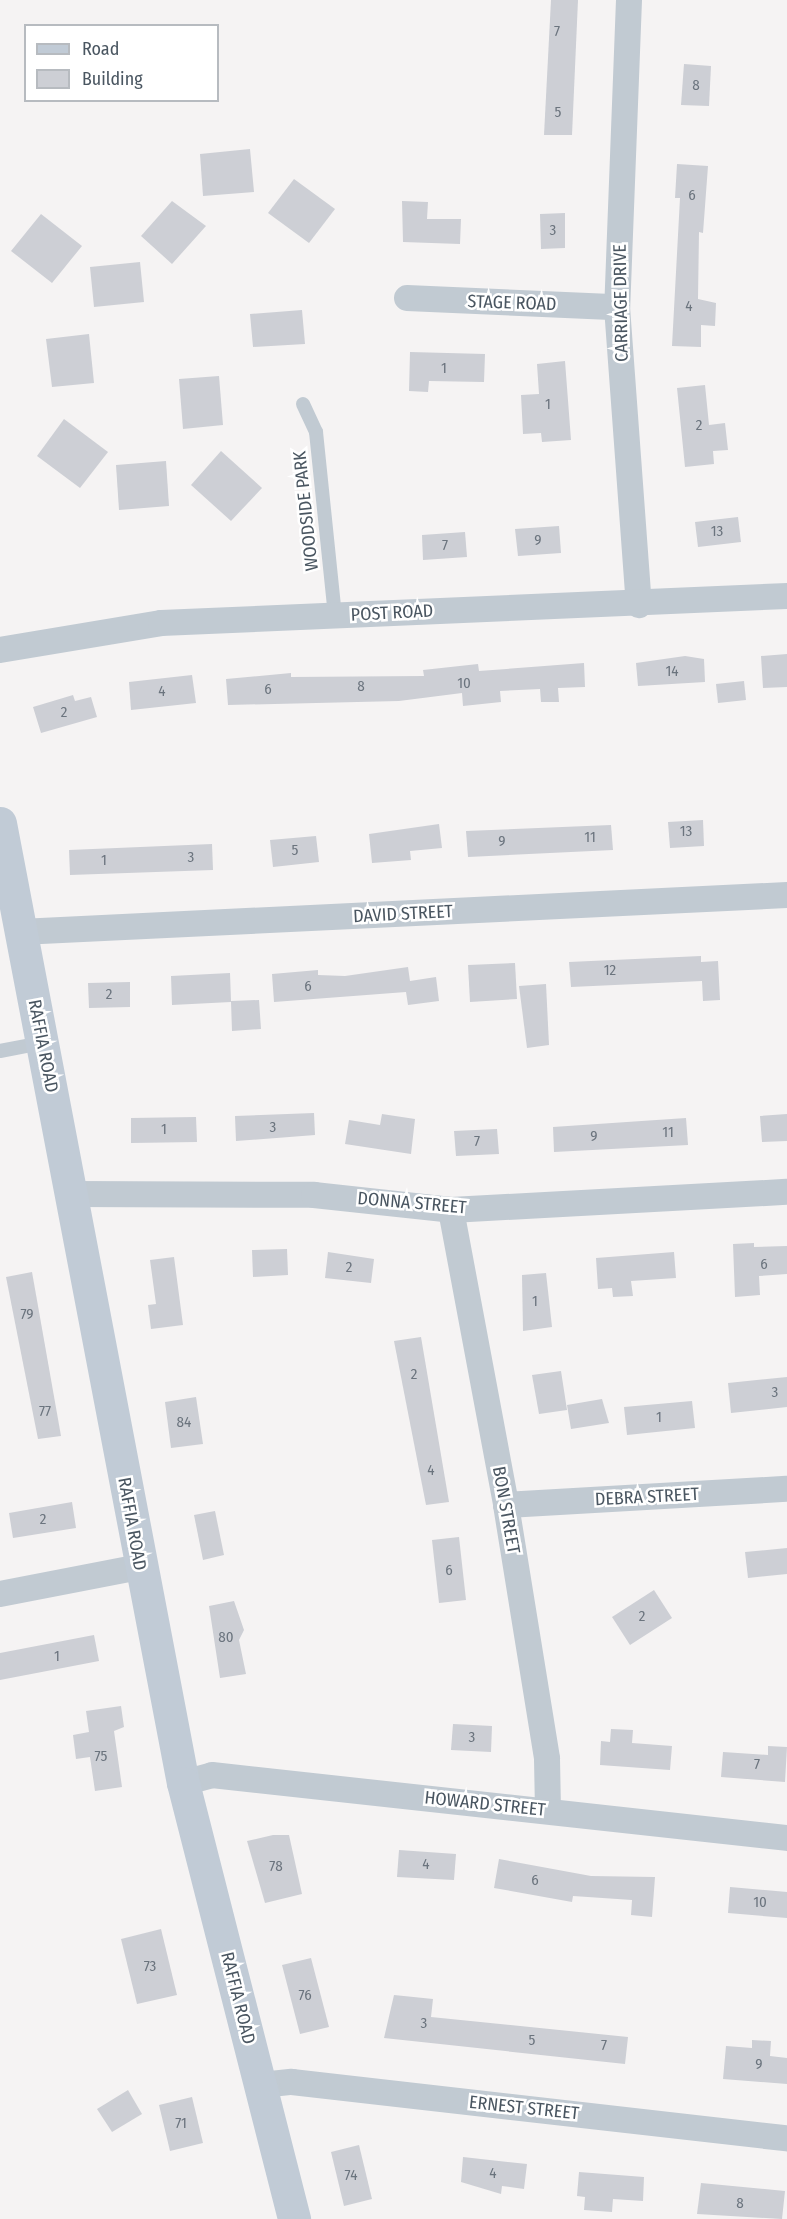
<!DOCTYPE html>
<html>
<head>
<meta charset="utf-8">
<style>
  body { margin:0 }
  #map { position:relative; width:787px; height:2219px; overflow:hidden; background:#f5f3f3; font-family:"Fira Sans Condensed",sans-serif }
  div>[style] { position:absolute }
  .building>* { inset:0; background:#cdcfd5 }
  .lane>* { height:14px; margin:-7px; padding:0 7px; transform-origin:7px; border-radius:7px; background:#c1cad2 }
  .street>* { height:26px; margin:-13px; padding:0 13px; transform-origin:13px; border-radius:13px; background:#c1cad2 }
  .secondary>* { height:33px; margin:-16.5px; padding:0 16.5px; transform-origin:16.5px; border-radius:16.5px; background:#c1cbd6 }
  span { translate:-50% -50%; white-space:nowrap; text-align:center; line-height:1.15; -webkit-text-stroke:5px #fff; paint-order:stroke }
  .number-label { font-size:15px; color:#6b747e }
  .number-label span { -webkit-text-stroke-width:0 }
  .street-label { font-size:18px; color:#4a5661 }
  .legend { position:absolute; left:24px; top:24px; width:195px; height:78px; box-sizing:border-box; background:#fff; border:2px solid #b7bbc0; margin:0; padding:8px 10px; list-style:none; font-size:18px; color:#4a5661 }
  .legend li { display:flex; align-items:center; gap:12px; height:30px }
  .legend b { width:30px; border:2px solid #b7bbc0 }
</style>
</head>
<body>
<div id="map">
  <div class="building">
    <div style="clip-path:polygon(551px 0,578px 0,572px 135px,544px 135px)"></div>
    <div style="clip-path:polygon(684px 64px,711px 66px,709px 106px,681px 105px)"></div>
    <div style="clip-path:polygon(250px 149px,254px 192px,203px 196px,200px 154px)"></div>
    <div style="clip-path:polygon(677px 164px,708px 166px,703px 233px,699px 232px,698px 299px,716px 303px,715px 326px,701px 325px,701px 347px,672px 346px,680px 198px,675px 198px)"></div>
    <div style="clip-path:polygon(294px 179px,335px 209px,309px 243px,268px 213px)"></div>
    <div style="clip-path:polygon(172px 201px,206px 226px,172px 264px,141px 236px)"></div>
    <div style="clip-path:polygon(402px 201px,428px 202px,427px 219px,461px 219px,460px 244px,403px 242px)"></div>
    <div style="clip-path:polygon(565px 213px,565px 248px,541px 249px,540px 214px)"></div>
    <div style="clip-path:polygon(41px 214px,82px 246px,52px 283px,11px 251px)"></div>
    <div style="clip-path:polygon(140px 262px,144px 302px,94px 307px,90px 267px)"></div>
    <div style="clip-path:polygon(302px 310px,305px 344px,253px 347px,250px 314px)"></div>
    <div style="clip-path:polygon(89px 334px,94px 383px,52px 387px,46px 339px)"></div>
    <div style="clip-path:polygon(410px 352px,485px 354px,484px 382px,429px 381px,428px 392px,409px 391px)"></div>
    <div style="clip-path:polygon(565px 361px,571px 440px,542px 442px,541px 433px,523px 434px,521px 395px,539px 394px,537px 364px)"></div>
    <div style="clip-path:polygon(219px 376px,223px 425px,183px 429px,179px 379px)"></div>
    <div style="clip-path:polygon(705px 385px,709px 425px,725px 423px,728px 450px,713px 451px,714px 464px,685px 467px,677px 388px)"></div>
    <div style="clip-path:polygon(64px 419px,108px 452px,80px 488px,37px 456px)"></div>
    <div style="clip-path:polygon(221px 451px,262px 488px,231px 521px,191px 485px)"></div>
    <div style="clip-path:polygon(166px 461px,169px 506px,119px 510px,116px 465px)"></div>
    <div style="clip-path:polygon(738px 517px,741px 542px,698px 547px,695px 522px)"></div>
    <div style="clip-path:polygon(559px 526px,561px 553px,518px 556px,515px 529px)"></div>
    <div style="clip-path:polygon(465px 532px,467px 557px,423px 560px,422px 535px)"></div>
    <div style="clip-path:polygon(787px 654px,787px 687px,763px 688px,761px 656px)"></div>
    <div style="clip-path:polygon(685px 656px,704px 659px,705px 682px,638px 686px,636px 663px)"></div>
    <div style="clip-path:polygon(584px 663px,585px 687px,558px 688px,559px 702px,541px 702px,540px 689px,500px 691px,501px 702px,463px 706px,462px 693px,399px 701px,228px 705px,226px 679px,291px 673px,291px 677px,424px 676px,423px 670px,478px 664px,479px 671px)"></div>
    <div style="clip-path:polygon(192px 675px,196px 703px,131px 710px,129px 682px)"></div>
    <div style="clip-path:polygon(744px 681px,746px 700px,718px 703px,716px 684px)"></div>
    <div style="clip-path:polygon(73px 695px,75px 701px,91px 697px,97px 717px,41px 733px,33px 707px)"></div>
    <div style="clip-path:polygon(703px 820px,704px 846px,670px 848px,668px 822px)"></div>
    <div style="clip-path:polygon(439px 824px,442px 848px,410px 851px,411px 860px,372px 863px,369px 834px)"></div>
    <div style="clip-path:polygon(611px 825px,613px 850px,468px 857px,466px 831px)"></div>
    <div style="clip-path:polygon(316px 836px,319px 862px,273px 867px,270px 840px)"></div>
    <div style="clip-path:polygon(212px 844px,213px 870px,70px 875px,69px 850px)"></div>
    <div style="clip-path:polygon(701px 956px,701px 962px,718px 961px,720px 1000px,703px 1001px,702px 981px,571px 987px,569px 962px)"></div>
    <div style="clip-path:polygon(515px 963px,517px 999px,470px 1002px,468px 965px)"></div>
    <div style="clip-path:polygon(408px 967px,410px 981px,436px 977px,439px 1001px,408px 1005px,406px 992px,274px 1002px,272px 974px,318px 970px,318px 975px,345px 976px)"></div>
    <div style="clip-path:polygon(230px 973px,231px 1001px,259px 1000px,261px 1029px,232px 1031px,231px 1002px,172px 1005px,171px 976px)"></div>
    <div style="clip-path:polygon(130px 982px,130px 1007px,89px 1008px,88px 983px)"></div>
    <div style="clip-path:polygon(546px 984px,549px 1045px,527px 1048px,519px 986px)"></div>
    <div style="clip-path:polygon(314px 1113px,315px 1135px,236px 1141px,235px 1116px)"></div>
    <div style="clip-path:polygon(382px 1114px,415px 1119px,411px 1154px,345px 1144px,349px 1120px,380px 1125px)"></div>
    <div style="clip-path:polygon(787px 1114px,787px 1141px,762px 1142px,760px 1116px)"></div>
    <div style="clip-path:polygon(196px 1117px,197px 1142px,131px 1143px,131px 1118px)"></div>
    <div style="clip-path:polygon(686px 1118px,688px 1145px,554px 1152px,553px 1127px)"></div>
    <div style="clip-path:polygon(497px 1129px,499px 1154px,456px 1156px,454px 1131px)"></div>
    <div style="clip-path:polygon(754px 1243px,754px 1247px,787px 1246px,787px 1274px,759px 1276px,760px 1295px,735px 1297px,733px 1244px)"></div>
    <div style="clip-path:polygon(287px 1249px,288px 1275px,253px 1277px,252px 1250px)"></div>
    <div style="clip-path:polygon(328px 1252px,374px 1259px,371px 1283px,325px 1278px)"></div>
    <div style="clip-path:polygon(674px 1252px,676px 1278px,631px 1281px,633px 1296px,613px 1297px,612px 1288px,598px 1289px,596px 1258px)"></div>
    <div style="clip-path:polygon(174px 1257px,183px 1325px,151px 1329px,148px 1305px,156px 1304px,150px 1260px)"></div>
    <div style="clip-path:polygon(32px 1272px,61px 1436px,38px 1439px,6px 1277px)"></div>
    <div style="clip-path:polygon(546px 1273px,552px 1327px,523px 1331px,522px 1275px)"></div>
    <div style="clip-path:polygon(421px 1337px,449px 1502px,426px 1505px,394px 1341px)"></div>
    <div style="clip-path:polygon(561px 1371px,567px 1410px,539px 1414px,532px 1375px)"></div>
    <div style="clip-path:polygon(787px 1377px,787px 1407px,731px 1413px,728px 1383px)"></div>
    <div style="clip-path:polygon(196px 1397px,203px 1444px,171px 1448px,165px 1402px)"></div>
    <div style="clip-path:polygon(602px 1399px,609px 1423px,571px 1429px,567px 1405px)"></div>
    <div style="clip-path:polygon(692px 1401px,695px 1428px,627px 1435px,624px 1407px)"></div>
    <div style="clip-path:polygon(72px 1502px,76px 1528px,13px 1538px,9px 1513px)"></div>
    <div style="clip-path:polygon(215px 1511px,224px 1555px,203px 1560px,194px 1515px)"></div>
    <div style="clip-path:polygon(459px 1537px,466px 1600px,439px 1603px,432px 1540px)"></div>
    <div style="clip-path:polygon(787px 1548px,787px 1574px,748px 1578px,745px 1552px)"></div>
    <div style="clip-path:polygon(654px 1590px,672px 1618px,630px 1645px,612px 1617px)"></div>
    <div style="clip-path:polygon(234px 1601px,244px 1630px,239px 1640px,246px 1674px,220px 1678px,209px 1606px)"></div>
    <div style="clip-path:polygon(94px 1635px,99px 1661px,0 1680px,0 1653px)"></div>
    <div style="clip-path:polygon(121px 1706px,124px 1727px,114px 1731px,122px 1787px,95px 1791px,90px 1757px,76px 1759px,73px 1735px,89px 1732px,86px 1711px)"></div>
    <div style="clip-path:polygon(453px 1724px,492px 1726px,491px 1752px,451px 1750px)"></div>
    <div style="clip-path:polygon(611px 1729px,633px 1730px,632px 1743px,672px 1746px,670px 1770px,600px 1765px,601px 1741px,610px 1742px)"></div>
    <div style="clip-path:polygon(768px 1746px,787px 1747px,785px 1782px,721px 1777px,723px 1752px,768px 1755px)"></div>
    <div style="clip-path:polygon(273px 1835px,289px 1835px,302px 1894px,265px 1903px,247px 1841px)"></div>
    <div style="clip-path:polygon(399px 1850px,456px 1854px,454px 1880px,397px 1877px)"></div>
    <div style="clip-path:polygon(499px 1859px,591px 1876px,655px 1877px,652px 1917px,631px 1915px,632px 1900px,573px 1896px,572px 1902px,494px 1888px)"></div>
    <div style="clip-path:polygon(730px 1887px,787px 1892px,787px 1918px,728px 1913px)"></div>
    <div style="clip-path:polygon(161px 1929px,177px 1995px,137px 2004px,121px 1939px)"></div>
    <div style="clip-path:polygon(311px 1958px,329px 2027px,300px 2034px,282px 1965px)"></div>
    <div style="clip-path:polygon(394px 1995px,433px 1999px,431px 2017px,628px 2037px,625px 2064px,384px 2038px)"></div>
    <div style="clip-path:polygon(752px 2040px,771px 2041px,770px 2056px,787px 2058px,787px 2084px,723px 2079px,726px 2046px,752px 2048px)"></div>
    <div style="clip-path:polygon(128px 2090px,142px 2114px,112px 2132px,97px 2109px)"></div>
    <div style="clip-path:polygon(192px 2097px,203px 2143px,170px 2151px,159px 2105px)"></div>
    <div style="clip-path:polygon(359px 2145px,372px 2199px,344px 2206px,331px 2152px)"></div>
    <div style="clip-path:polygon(463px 2157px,527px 2164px,524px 2189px,502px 2186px,501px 2194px,461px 2182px)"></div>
    <div style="clip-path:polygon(579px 2172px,644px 2177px,643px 2201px,613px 2199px,612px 2212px,584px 2210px,585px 2197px,577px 2196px)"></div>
    <div style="clip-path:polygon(701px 2183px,785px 2191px,782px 2219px,697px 2214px)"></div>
  </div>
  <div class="lane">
    <div style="left:303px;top:404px;width:31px;rotate:65deg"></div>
    <div style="left:316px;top:432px;width:185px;rotate:84.1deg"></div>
    <div style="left:0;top:1051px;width:43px;rotate:-10.8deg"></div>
  </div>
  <div class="street">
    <div style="left:629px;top:0;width:307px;rotate:92.2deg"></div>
    <div style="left:617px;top:307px;width:299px;rotate:85.8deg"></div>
    <div style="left:407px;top:298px;width:210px;rotate:2.5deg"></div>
    <div style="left:0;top:650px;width:163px;rotate:-9.5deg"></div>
    <div style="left:161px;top:623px;width:627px;rotate:-2.47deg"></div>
    <div style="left:20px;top:932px;width:768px;rotate:-2.76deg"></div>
    <div style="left:73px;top:1194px;width:241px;rotate:0.2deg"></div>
    <div style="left:314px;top:1195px;width:138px;rotate:6.2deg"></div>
    <div style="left:451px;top:1210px;width:336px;rotate:-3.1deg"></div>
    <div style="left:451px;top:1210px;width:300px;rotate:79.4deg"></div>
    <div style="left:506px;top:1505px;width:257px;rotate:80.8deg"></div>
    <div style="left:547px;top:1759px;width:52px;rotate:88.9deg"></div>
    <div style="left:506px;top:1505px;width:281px;rotate:-3.3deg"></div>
    <div style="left:0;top:1594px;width:142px;rotate:-11deg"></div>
    <div style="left:183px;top:1783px;width:30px;rotate:-15deg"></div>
    <div style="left:212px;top:1775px;width:578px;rotate:6.25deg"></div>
    <div style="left:261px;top:2085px;width:31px;rotate:-6deg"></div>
    <div style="left:292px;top:2082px;width:498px;rotate:6.5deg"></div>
  </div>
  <div class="secondary">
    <div style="left:0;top:823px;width:977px;rotate:79.21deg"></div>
    <div style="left:183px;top:1783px;width:450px;rotate:75.7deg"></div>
  </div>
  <div class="number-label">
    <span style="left:557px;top:32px">7</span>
    <span style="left:696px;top:86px">8</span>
    <span style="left:558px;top:113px">5</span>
    <span style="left:692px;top:196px">6</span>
    <span style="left:553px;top:231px">3</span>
    <span style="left:689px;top:307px">4</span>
    <span style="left:444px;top:369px">1</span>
    <span style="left:548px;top:405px">1</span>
    <span style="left:699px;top:426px">2</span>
    <span style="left:717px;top:532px">13</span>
    <span style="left:538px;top:541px">9</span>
    <span style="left:445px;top:546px">7</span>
    <span style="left:672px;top:672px">14</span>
    <span style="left:464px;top:684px">10</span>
    <span style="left:361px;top:687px">8</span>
    <span style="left:268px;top:690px">6</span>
    <span style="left:162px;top:692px">4</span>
    <span style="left:64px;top:713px">2</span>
    <span style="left:686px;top:832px">13</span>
    <span style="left:590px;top:838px">11</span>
    <span style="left:502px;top:842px">9</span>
    <span style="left:295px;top:851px">5</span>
    <span style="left:191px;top:858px">3</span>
    <span style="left:104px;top:861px">1</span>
    <span style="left:610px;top:971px">12</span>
    <span style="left:308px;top:987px">6</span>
    <span style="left:109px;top:995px">2</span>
    <span style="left:273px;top:1128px">3</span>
    <span style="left:164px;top:1130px">1</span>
    <span style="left:668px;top:1133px">11</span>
    <span style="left:594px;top:1137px">9</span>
    <span style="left:477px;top:1142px">7</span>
    <span style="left:764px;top:1265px">6</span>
    <span style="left:349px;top:1268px">2</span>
    <span style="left:535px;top:1302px">1</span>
    <span style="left:27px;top:1315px">79</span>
    <span style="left:414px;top:1375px">2</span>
    <span style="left:775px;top:1393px">3</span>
    <span style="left:45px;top:1412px">77</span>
    <span style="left:659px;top:1418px">1</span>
    <span style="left:184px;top:1423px">84</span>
    <span style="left:431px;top:1471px">4</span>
    <span style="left:43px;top:1520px">2</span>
    <span style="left:449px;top:1571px">6</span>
    <span style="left:642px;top:1617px">2</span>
    <span style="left:226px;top:1638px">80</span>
    <span style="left:57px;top:1657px">1</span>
    <span style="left:472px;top:1738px">3</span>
    <span style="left:101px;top:1757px">75</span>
    <span style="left:757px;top:1765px">7</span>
    <span style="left:426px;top:1865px">4</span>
    <span style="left:276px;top:1867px">78</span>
    <span style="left:535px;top:1881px">6</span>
    <span style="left:760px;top:1903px">10</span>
    <span style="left:150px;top:1967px">73</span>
    <span style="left:305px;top:1996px">76</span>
    <span style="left:424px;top:2024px">3</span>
    <span style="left:532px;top:2041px">5</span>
    <span style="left:604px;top:2046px">7</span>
    <span style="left:759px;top:2065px">9</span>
    <span style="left:181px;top:2124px">71</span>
    <span style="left:493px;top:2174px">4</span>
    <span style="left:351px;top:2176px">74</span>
    <span style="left:740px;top:2204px">8</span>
  </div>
  <div class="street-label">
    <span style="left:512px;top:303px;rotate:2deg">STAGE ROAD</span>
    <span style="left:621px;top:303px;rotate:-91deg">CARRIAGE DRIVE</span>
    <span style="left:306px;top:511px;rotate:-96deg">WOODSIDE PARK</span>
    <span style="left:392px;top:613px;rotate:-3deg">POST ROAD</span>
    <span style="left:403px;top:914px;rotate:-3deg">DAVID STREET</span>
    <span style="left:43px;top:1046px;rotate:79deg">RAFFIA ROAD</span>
    <span style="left:412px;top:1203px;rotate:5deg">DONNA STREET</span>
    <span style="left:647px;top:1497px;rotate:-3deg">DEBRA STREET</span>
    <span style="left:506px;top:1510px;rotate:80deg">BON STREET</span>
    <span style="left:132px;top:1524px;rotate:80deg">RAFFIA ROAD</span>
    <span style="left:485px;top:1804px;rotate:6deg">HOWARD STREET</span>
    <span style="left:238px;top:1998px;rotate:76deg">RAFFIA ROAD</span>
    <span style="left:524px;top:2108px;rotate:6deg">ERNEST STREET</span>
  </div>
  <ul class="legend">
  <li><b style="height:8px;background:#c1cbd6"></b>Road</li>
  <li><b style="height:16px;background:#cdcfd5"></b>Building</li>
  </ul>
</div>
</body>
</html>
